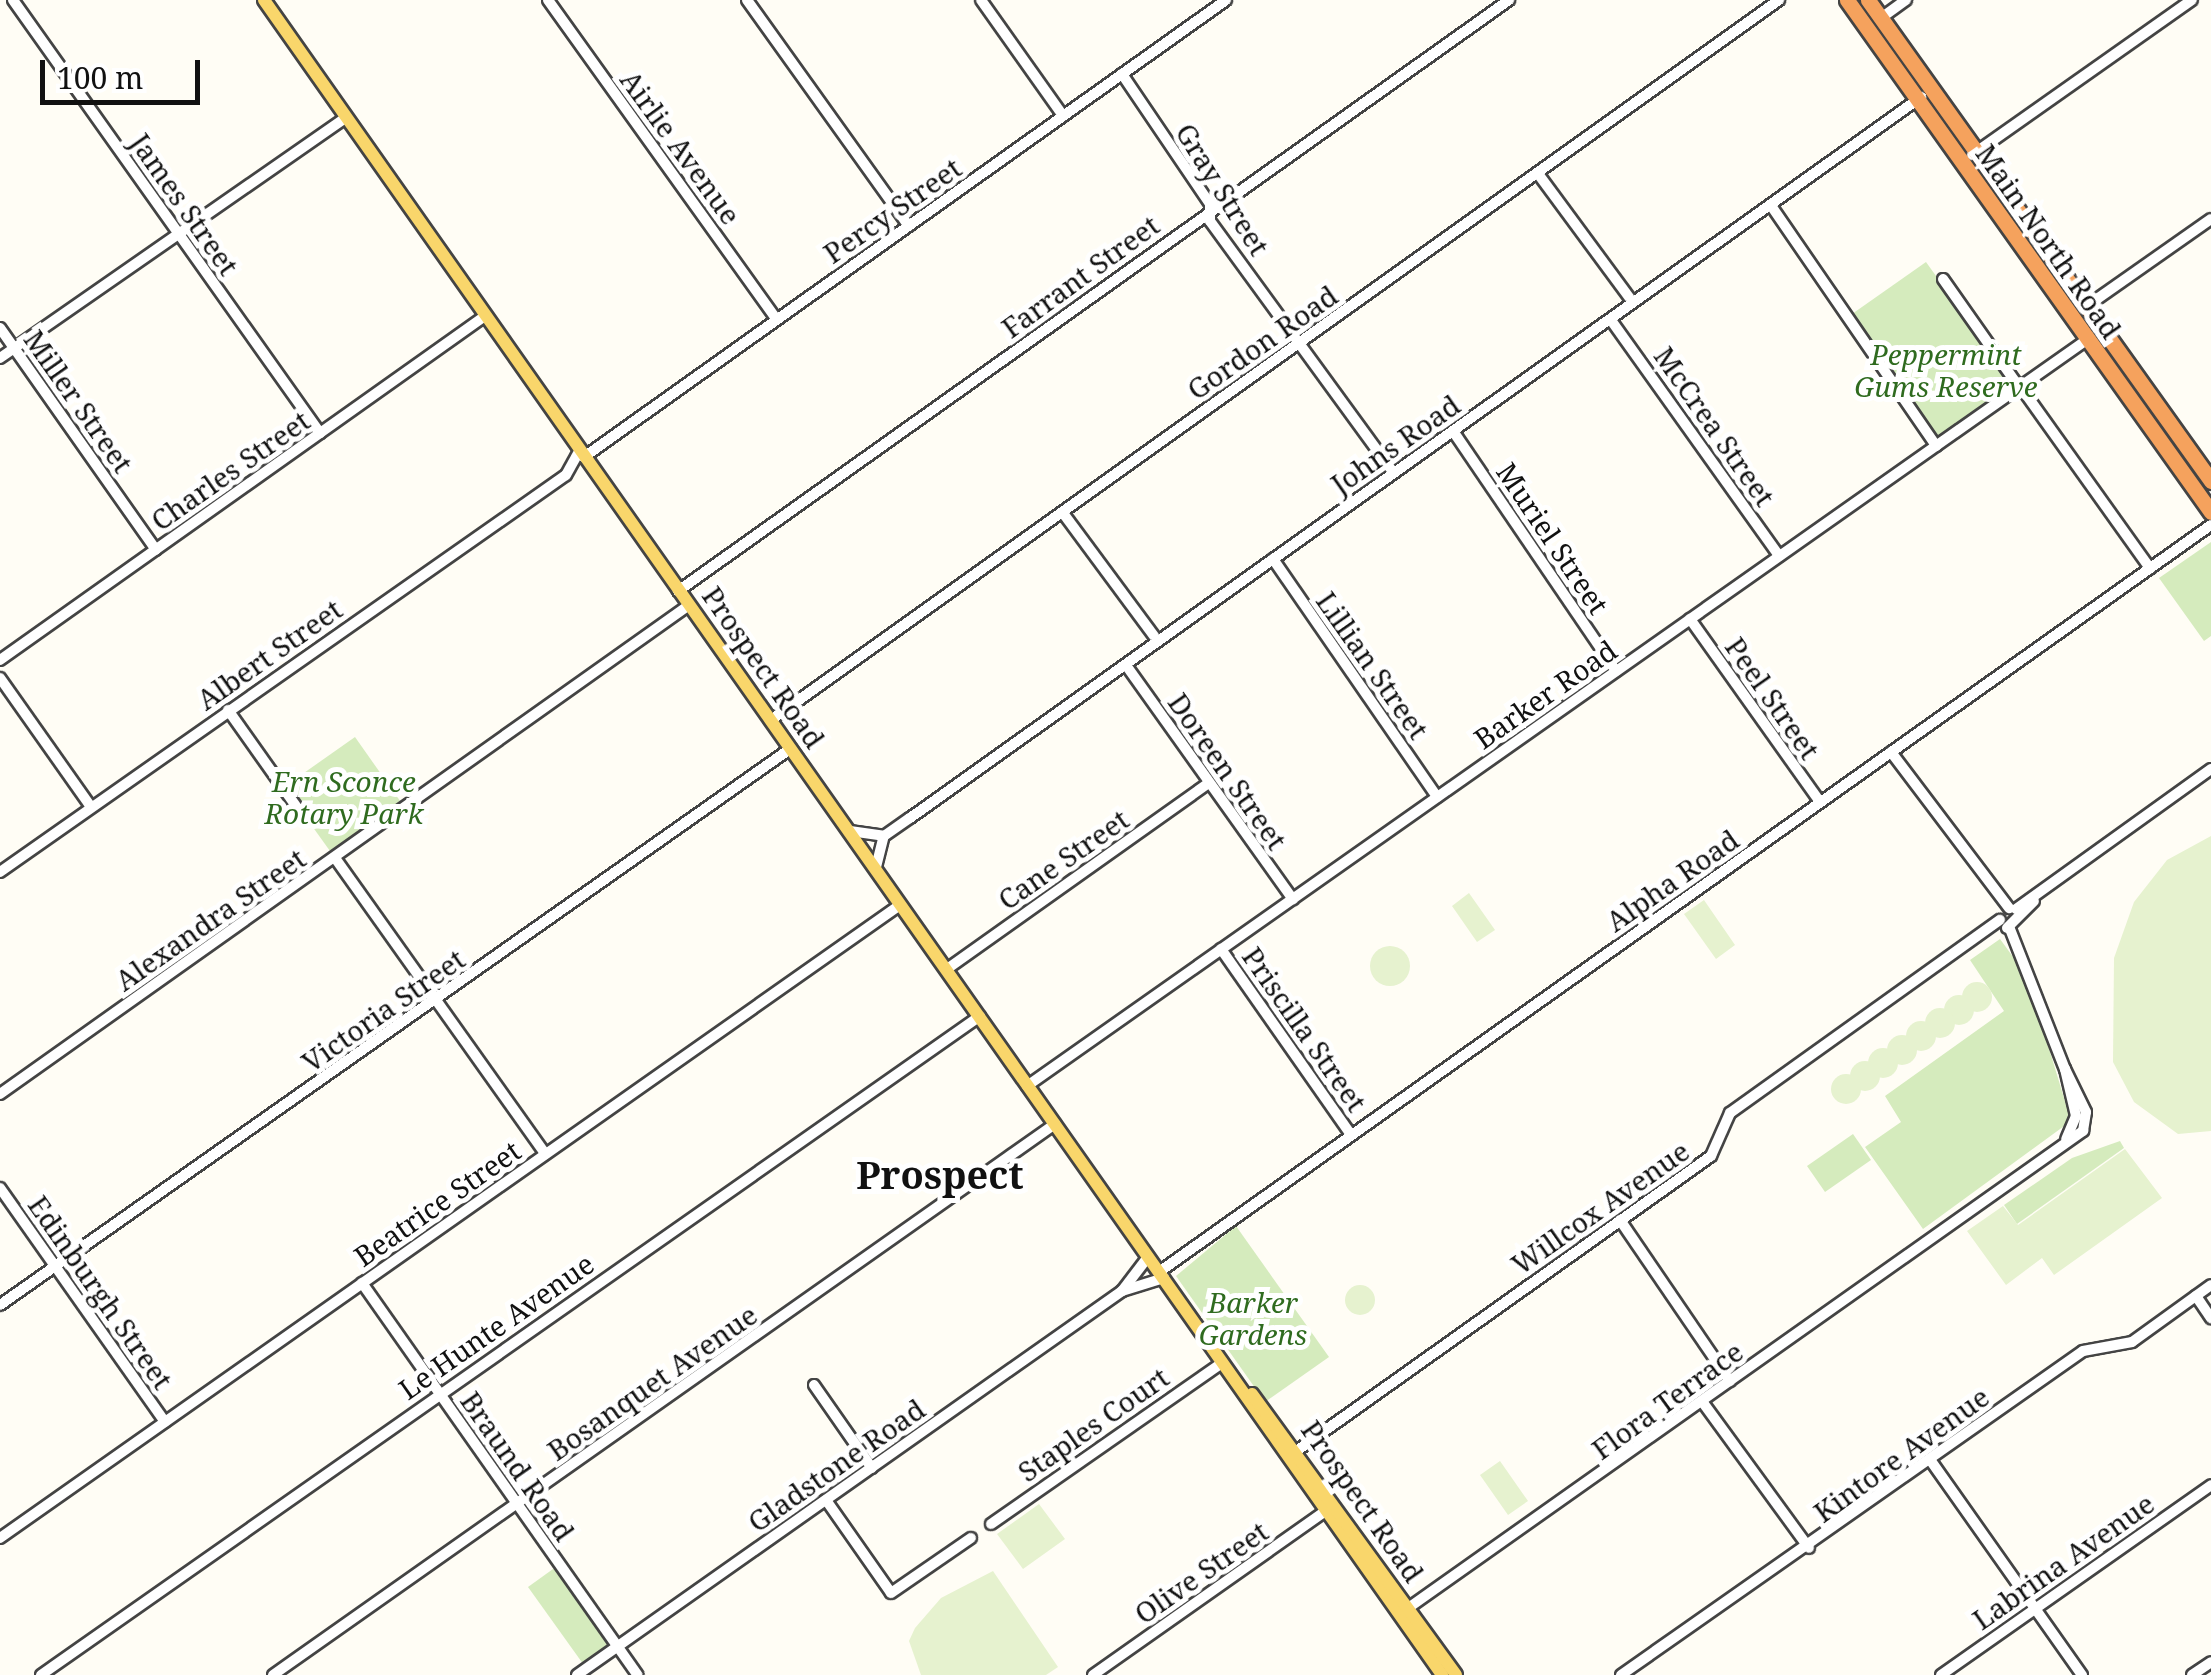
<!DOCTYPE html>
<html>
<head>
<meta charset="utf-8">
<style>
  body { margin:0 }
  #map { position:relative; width:2211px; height:1675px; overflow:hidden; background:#fffdf5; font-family:"Noto Serif",serif }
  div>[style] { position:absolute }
  .green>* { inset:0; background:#d5ebbd }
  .pitch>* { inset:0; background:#e6f2cf }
  .round { border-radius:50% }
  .roads { filter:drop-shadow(2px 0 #444) drop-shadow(-2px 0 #444) drop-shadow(0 2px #444) drop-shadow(0 -2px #444) }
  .minor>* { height:10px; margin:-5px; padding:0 5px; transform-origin:5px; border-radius:5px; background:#fff }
  .major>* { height:12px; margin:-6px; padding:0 6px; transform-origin:6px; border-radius:6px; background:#f9d66b }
  .highway>* { height:15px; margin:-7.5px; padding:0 7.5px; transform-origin:7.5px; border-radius:7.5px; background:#f5a25d }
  span { translate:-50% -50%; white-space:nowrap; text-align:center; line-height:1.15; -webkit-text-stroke:10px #fff; paint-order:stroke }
  .street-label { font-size:28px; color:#111 }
  .park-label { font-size:28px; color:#2f6b1f; font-style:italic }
  .district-label { font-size:38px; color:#111; font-weight:700 }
  .scale { position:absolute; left:40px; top:60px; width:160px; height:45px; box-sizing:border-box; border:5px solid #111; border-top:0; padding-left:12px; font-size:30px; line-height:35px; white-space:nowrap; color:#111; -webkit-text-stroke:8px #fff; paint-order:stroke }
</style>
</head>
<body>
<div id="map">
  <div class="green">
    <div style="clip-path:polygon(1926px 262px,2015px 386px,1938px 442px,1852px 314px)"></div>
    <div style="clip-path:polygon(2211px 542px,2211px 636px,2204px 641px,2159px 578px)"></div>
    <div style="clip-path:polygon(355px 737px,405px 808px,335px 858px,284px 787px)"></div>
    <div style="clip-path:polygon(2000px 939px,2027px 976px,2071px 1121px,1923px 1229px,1865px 1147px,1901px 1122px,1885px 1096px,2004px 1011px,1970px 960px)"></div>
    <div style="clip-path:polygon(1853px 1134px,1871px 1160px,1825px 1192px,1807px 1166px)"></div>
    <div style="clip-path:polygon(2120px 1141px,2124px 1148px,2017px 1224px,2004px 1205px,2072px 1158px)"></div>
    <div style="clip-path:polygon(1236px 1226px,1329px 1357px,1265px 1402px,1176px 1276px)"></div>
    <div style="clip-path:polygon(560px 1564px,617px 1647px,586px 1668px,528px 1587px)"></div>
  </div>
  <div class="pitch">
    <div style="clip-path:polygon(2211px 836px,2211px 1131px,2178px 1134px,2134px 1102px,2113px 1062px,2114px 958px,2134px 902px,2167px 860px)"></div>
    <div style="clip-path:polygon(1469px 893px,1495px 930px,1477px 942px,1452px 906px)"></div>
    <div style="clip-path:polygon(1704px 900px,1735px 945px,1716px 959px,1684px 914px)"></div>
    <div class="round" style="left:1370px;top:946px;width:40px;height:40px"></div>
    <div class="round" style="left:1962px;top:982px;width:30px;height:30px"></div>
    <div class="round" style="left:1944px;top:995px;width:30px;height:30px"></div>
    <div class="round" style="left:1925px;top:1008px;width:30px;height:30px"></div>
    <div class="round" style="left:1906px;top:1021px;width:30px;height:30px"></div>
    <div class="round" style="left:1887px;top:1035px;width:30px;height:30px"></div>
    <div class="round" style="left:1868px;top:1048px;width:30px;height:30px"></div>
    <div class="round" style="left:1850px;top:1061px;width:30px;height:30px"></div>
    <div class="round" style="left:1831px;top:1074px;width:30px;height:30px"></div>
    <div style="clip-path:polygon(2125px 1149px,2162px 1198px,2054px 1275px,2042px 1258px,2006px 1285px,1967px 1231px,2003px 1206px,2018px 1225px)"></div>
    <div class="round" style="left:1345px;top:1285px;width:30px;height:30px"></div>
    <div style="clip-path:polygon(1500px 1461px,1528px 1501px,1508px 1515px,1480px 1475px)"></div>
    <div style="clip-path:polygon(1039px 1504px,1065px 1539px,1023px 1569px,997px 1534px)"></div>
    <div style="clip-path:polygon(993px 1571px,1058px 1667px,1046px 1675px,921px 1675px,909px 1641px,915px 1628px,941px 1598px)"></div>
  </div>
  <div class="roads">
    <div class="minor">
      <div style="left:13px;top:0;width:531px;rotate:54.66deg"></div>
      <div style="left:548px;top:0;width:393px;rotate:54.4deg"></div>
      <div style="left:747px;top:0;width:278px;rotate:54.4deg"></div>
      <div style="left:981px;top:0;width:142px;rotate:54.7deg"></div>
      <div style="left:1881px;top:18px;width:31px;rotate:-36deg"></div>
      <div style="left:1122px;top:74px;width:157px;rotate:55.9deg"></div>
      <div style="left:1210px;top:204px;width:17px;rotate:90deg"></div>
      <div style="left:1210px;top:221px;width:311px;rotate:53.9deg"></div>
      <div style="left:1972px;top:155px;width:269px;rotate:-35.2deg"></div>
      <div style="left:1539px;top:175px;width:152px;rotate:53.6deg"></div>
      <div style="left:1772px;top:207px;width:290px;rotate:55.5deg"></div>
      <div style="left:1943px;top:279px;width:132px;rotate:54.9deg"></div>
      <div style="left:2087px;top:306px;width:151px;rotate:-35.1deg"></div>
      <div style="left:1613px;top:323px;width:286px;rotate:54.5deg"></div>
      <div style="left:0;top:328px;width:271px;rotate:54.9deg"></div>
      <div style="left:0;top:358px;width:422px;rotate:-34.8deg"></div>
      <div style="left:2020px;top:386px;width:224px;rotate:54.5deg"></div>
      <div style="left:1453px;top:431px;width:290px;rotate:55.8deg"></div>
      <div style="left:584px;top:457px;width:788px;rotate:-35.44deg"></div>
      <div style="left:1063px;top:513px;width:153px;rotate:53.5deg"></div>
      <div style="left:1273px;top:559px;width:289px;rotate:55.4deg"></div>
      <div style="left:678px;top:591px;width:1020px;rotate:-35.42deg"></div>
      <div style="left:1690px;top:619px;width:224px;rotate:54.6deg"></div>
      <div style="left:0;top:660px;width:595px;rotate:-35.35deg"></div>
      <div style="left:1128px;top:668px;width:284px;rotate:54.5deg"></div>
      <div style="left:0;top:678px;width:158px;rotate:54.8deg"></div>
      <div style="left:228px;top:710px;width:118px;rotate:54.7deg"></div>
      <div style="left:771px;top:720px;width:1239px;rotate:-35.54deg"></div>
      <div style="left:1891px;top:752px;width:196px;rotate:52.9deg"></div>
      <div style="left:850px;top:831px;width:34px;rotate:8deg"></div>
      <div style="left:884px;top:836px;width:32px;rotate:-35deg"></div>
      <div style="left:910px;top:818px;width:1242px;rotate:-35.49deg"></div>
      <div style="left:335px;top:858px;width:363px;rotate:54.6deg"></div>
      <div style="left:876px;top:867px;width:32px;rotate:-76deg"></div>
      <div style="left:0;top:872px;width:691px;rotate:-35.05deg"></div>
      <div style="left:566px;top:475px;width:29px;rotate:-61deg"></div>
      <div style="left:2016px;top:909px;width:240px;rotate:-35.7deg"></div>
      <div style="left:2007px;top:928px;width:38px;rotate:-45deg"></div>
      <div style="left:2010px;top:929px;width:150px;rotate:68.6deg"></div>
      <div style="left:2065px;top:1069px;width:48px;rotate:76.8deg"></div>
      <div style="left:2076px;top:1116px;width:25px;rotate:113deg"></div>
      <div style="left:1221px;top:949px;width:227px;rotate:55deg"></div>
      <div style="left:947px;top:969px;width:318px;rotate:-35.4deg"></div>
      <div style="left:1027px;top:1086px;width:1298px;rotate:-35.15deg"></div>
      <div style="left:0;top:1094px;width:845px;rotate:-35.36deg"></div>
      <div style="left:0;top:1188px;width:286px;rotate:54.8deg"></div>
      <div style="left:1620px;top:1220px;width:195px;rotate:55.7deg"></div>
      <div style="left:1159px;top:1272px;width:1290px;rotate:-35.38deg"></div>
      <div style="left:362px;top:1283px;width:479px;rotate:54.9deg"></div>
      <div style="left:1122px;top:1291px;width:43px;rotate:-52.6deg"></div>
      <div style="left:2196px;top:1296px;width:27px;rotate:56deg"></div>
      <div style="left:0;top:1305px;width:966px;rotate:-35.14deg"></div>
      <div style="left:814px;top:1385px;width:101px;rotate:55.1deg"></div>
      <div style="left:1704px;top:1404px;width:178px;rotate:53.9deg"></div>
      <div style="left:1292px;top:1454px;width:514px;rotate:-35.42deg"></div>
      <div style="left:1711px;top:1156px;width:47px;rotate:-66.2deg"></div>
      <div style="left:1730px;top:1113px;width:332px;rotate:-35.6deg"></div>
      <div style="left:1931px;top:1461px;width:262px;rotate:54.8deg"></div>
      <div style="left:826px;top:1500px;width:113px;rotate:55deg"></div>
      <div style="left:891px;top:1593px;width:97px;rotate:-34.5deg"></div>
      <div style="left:991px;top:1524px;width:282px;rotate:-34.9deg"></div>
      <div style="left:0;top:1538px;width:1100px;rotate:-35.12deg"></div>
      <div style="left:1404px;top:1611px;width:832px;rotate:-35.26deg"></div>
      <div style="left:2083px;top:1131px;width:19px;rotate:-81deg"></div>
      <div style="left:2086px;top:1112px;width:48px;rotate:-116deg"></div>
      <div style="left:41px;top:1675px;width:1147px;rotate:-35.06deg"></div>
      <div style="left:273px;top:1675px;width:957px;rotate:-35.17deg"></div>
      <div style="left:577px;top:1675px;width:667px;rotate:-35.17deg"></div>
      <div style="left:1122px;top:1291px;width:44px;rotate:-17.2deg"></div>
      <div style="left:1093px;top:1675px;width:290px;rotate:-35.2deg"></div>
      <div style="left:1621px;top:1675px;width:564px;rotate:-35.04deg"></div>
      <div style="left:2083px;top:1351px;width:50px;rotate:-10.4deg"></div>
      <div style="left:2132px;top:1342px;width:97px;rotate:-35.8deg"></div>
      <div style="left:1941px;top:1675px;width:330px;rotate:-35.1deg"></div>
      <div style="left:2192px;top:1675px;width:23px;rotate:-34deg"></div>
    </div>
    <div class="major">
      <div style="left:264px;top:0;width:2048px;rotate:54.88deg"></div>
      <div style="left:1252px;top:1394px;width:347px;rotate:54deg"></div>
    </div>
    <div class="highway">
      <div style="left:1847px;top:0;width:628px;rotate:54.59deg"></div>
      <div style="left:1868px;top:0;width:591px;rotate:54.51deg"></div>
    </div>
  </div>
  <div class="street-label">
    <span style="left:681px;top:147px;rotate:54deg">Airlie Avenue</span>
    <span style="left:1223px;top:189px;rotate:58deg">Gray Street</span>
    <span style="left:185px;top:204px;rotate:55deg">James Street</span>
    <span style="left:892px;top:210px;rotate:-35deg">Percy Street</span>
    <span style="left:2049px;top:241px;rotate:55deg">Main North Road</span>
    <span style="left:1080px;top:276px;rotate:-36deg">Farrant Street</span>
    <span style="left:1262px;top:342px;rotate:-35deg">Gordon Road</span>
    <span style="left:79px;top:401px;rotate:55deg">Miller Street</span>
    <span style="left:1715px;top:426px;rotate:55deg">McCrea Street</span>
    <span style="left:1395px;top:444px;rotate:-35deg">Johns Road</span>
    <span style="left:230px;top:470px;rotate:-35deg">Charles Street</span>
    <span style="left:1553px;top:538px;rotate:56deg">Muriel Street</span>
    <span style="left:269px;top:654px;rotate:-35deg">Albert Street</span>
    <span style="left:1373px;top:665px;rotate:55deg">Lillian Street</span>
    <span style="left:764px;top:667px;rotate:55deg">Prospect Road</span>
    <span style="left:1545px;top:694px;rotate:-35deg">Barker Road</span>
    <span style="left:1773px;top:698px;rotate:55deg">Peel Street</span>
    <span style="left:1228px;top:771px;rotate:55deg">Doreen Street</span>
    <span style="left:1063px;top:859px;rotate:-35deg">Cane Street</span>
    <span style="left:1672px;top:880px;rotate:-35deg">Alpha Road</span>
    <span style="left:210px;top:919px;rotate:-35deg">Alexandra Street</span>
    <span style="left:383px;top:1010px;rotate:-35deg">Victoria Street</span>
    <span style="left:1305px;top:1029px;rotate:55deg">Priscilla Street</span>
    <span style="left:437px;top:1203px;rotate:-35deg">Beatrice Street</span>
    <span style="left:1600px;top:1207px;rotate:-35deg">Willcox Avenue</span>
    <span style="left:101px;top:1292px;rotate:55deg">Edinburgh Street</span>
    <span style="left:496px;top:1326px;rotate:-35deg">Le Hunte Avenue</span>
    <span style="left:652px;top:1382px;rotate:-35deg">Bosanquet Avenue</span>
    <span style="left:1667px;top:1400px;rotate:-36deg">Flora Terrace</span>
    <span style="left:1093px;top:1424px;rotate:-35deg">Staples Court</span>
    <span style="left:1901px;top:1454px;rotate:-36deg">Kintore Avenue</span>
    <span style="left:836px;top:1465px;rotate:-35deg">Gladstone Road</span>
    <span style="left:518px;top:1466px;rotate:55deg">Braund Road</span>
    <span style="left:1363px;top:1501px;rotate:55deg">Prospect Road</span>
    <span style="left:2063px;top:1561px;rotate:-35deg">Labrina Avenue</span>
    <span style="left:1201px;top:1572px;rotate:-35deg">Olive Street</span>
  </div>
  <div class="park-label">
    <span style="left:1946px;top:370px">Peppermint<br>Gums Reserve</span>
    <span style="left:344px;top:797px">Ern Sconce<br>Rotary Park</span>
    <span style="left:1253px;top:1318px">Barker<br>Gardens</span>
  </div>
  <div class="district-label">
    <span style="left:940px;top:1175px">Prospect</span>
  </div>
  <div class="scale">100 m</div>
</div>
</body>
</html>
